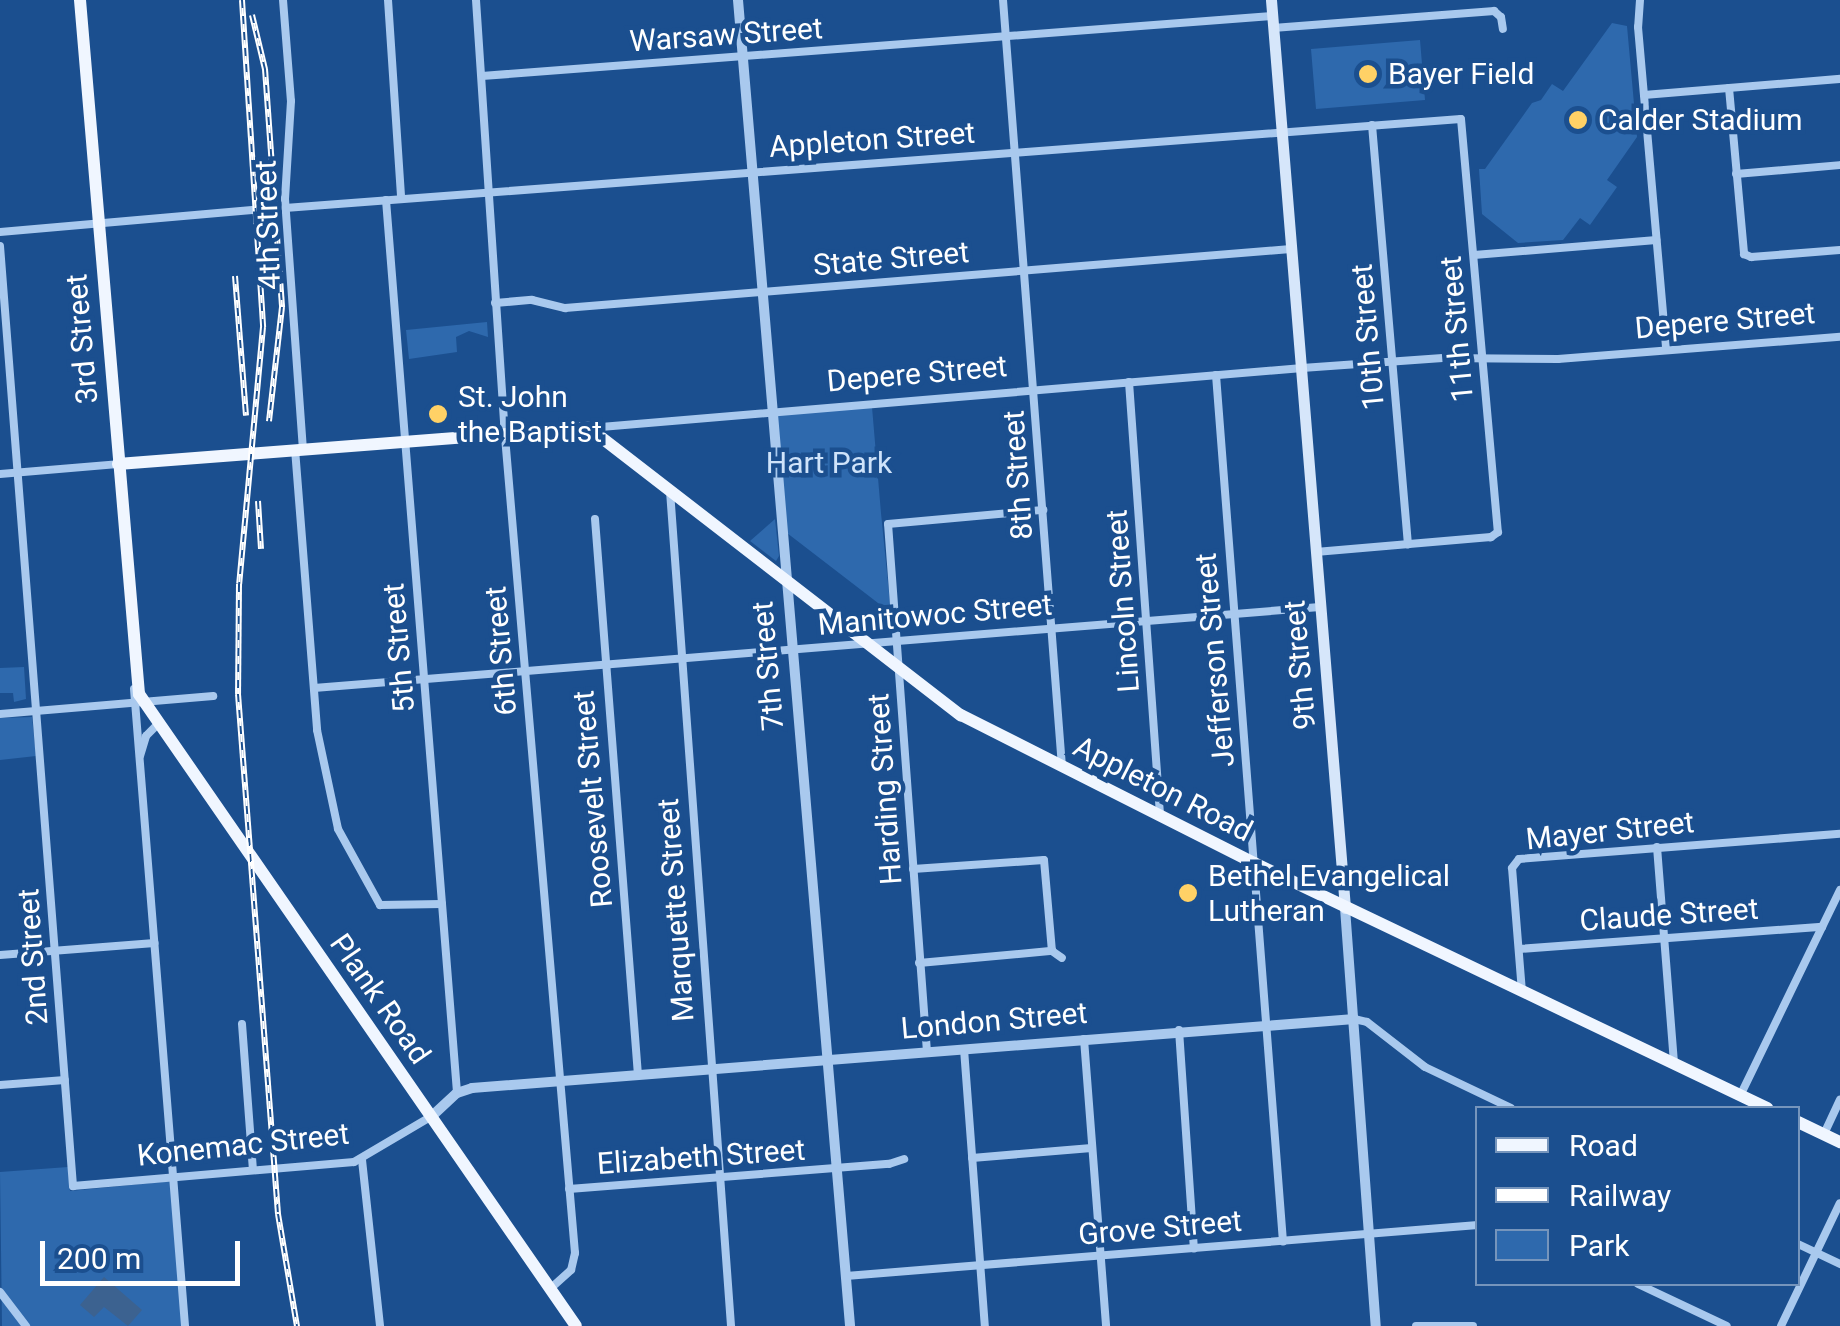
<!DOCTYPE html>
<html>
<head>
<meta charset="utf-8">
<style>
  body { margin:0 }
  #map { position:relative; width:1840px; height:1326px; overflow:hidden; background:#1b4f8f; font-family:Roboto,sans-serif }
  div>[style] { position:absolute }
  .green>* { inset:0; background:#2e69ad }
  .water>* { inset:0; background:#3c6290 }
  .minor>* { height:8px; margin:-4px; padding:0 4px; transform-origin:4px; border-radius:4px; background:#a9c9ee }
  .tertiary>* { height:10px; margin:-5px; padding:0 5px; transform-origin:5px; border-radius:5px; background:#a9c9ee }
  .secondary>* { height:11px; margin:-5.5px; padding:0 5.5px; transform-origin:5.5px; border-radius:5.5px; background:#d6e6fa }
  .primary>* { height:12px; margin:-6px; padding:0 6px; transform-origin:6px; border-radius:6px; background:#f0f6ff }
  .rail>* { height:6px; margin-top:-3px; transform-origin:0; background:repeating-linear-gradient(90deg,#1b4f8f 0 8px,#fff 0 16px); box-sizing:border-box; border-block:2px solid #fff }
  .dots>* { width:28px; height:28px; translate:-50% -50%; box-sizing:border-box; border:5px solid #1b4f8f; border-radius:50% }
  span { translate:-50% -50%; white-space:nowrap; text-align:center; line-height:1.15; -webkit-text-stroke:9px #1b4f8f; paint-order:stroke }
  .street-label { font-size:30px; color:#fff }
  .poi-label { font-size:30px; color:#fff }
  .left { translate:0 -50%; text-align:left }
  .park-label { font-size:30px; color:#cfe3fa }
  .legend { position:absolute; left:1475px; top:1106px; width:325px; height:180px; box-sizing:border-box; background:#1b4f8f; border:2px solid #7695bc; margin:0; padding:12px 18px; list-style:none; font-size:30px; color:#fff }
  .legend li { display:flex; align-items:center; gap:20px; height:50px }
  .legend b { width:50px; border:2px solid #7695bc }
  .scale { position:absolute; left:40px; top:1241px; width:200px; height:45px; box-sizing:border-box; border:5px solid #fff; border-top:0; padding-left:12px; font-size:30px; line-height:35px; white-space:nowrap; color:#fff; -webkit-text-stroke:8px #1b4f8f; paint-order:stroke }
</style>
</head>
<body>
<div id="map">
  <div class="green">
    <div style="clip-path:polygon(1612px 23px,1627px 26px,1637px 137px,1607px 180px,1617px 187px,1590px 225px,1580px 218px,1563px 240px,1518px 243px,1482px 214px,1479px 169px,1485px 169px,1532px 103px,1541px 100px,1552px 84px,1563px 91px)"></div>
    <div style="clip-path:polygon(1420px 40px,1425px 100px,1316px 109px,1311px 49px)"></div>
    <div style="clip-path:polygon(487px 322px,488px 337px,469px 331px,456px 337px,457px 352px,409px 359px,406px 330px)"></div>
    <div style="clip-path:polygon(872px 407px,881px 513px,891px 613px,787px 533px,777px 414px)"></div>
    <div style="clip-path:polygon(775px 519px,779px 556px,776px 561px,750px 541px)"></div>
    <div style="clip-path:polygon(24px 667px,26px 699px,14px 702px,13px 693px,0 693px,0 668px)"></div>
    <div style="clip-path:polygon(32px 717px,36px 756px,0 760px,0 718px)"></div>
    <div style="clip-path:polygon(68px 1167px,70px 1191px,172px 1181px,183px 1326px,2px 1326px,0 1172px)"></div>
  </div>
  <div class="water">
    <div style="clip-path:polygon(104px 1277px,142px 1310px,128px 1326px,104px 1307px,94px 1317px,80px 1305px)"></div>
  </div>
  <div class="minor">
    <div style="left:283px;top:0;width:101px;rotate:85.5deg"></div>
    <div style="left:291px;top:101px;width:98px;rotate:93.5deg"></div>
    <div style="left:285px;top:199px;width:250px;rotate:85.9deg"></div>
    <div style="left:388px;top:0;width:198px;rotate:86.2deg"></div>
    <div style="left:476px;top:0;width:426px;rotate:86.2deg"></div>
    <div style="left:504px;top:425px;width:831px;rotate:85.1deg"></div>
    <div style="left:575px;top:1253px;width:17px;rotate:103deg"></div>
    <div style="left:571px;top:1270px;width:28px;rotate:138deg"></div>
    <div style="left:1003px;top:0;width:768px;rotate:85.6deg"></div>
    <div style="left:1640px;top:0;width:27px;rotate:94deg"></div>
    <div style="left:1638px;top:27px;width:324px;rotate:85deg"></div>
    <div style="left:1273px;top:28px;width:222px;rotate:-4.4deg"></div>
    <div style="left:1494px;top:11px;width:9px;rotate:41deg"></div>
    <div style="left:1501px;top:17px;width:12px;rotate:81deg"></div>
    <div style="left:482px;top:76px;width:792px;rotate:-4.34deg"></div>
    <div style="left:1729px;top:88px;width:167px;rotate:84.8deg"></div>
    <div style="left:1744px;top:254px;width:8px;rotate:23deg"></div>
    <div style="left:1751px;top:257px;width:89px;rotate:-4.5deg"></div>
    <div style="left:1644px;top:95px;width:197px;rotate:-4.7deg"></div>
    <div style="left:1372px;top:125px;width:421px;rotate:85.1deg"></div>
    <div style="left:1736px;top:174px;width:104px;rotate:-4.9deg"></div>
    <div style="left:386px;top:200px;width:896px;rotate:85.45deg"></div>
    <div style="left:285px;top:208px;width:1179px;rotate:-4.33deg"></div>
    <div style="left:1461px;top:119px;width:415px;rotate:84.9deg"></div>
    <div style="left:1498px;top:532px;width:9px;rotate:144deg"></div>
    <div style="left:1491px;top:537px;width:176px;rotate:175.1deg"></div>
    <div style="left:0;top:232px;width:253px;rotate:-5deg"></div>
    <div style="left:0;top:246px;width:943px;rotate:85.56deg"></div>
    <div style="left:73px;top:1186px;width:282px;rotate:-4.9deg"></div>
    <div style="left:354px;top:1162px;width:91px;rotate:-30.5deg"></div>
    <div style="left:1474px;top:255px;width:183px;rotate:-4.7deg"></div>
    <div style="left:495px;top:303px;width:37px;rotate:-5deg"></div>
    <div style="left:532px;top:300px;width:34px;rotate:14deg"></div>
    <div style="left:565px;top:308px;width:728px;rotate:-4.65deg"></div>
    <div style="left:1216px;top:375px;width:869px;rotate:85.58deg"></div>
    <div style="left:1129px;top:382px;width:435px;rotate:85.9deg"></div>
    <div style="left:589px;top:428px;width:716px;rotate:-4.81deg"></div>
    <div style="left:1302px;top:368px;width:141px;rotate:-4.1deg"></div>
    <div style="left:1443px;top:358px;width:115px;rotate:0.5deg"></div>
    <div style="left:1558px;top:359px;width:283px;rotate:-4.5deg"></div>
    <div style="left:295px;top:449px;width:282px;rotate:85.5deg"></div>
    <div style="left:317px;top:730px;width:101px;rotate:78deg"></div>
    <div style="left:338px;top:829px;width:87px;rotate:61.1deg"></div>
    <div style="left:380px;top:905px;width:62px;rotate:-0.9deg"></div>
    <div style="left:0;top:474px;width:118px;rotate:-4.8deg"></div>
    <div style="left:670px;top:491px;width:837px;rotate:85.82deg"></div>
    <div style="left:595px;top:519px;width:558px;rotate:85.58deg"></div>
    <div style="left:314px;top:688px;width:1009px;rotate:-4.6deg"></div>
    <div style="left:134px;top:689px;width:639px;rotate:85.42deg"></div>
    <div style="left:0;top:714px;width:214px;rotate:-4.8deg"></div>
    <div style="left:140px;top:756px;width:21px;rotate:-73deg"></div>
    <div style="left:146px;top:736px;width:16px;rotate:-45deg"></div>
    <div style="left:1657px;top:847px;width:216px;rotate:85.5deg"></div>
    <div style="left:913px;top:869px;width:131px;rotate:-3.9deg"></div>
    <div style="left:1044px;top:860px;width:91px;rotate:85deg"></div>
    <div style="left:1519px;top:949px;width:304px;rotate:-4.2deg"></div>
    <div style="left:0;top:955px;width:155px;rotate:-4.4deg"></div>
    <div style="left:919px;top:963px;width:134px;rotate:-5.2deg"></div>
    <div style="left:1052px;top:951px;width:12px;rotate:35deg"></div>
    <div style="left:1522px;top:992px;width:124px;rotate:-94.6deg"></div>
    <div style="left:1512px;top:868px;width:11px;rotate:-52deg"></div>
    <div style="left:1519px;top:859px;width:322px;rotate:-4.5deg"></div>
    <div style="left:1354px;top:1019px;width:13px;rotate:13deg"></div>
    <div style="left:1367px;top:1022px;width:73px;rotate:37.8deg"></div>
    <div style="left:1425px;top:1067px;width:95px;rotate:25.5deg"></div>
    <div style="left:242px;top:1024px;width:146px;rotate:85.7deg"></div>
    <div style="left:1179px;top:1030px;width:219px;rotate:86.1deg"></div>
    <div style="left:1084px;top:1039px;width:288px;rotate:85.6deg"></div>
    <div style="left:964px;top:1049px;width:278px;rotate:85.7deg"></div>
    <div style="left:927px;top:1052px;width:529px;rotate:-94.22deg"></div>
    <div style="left:888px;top:524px;width:156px;rotate:-5.2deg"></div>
    <div style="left:0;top:1085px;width:65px;rotate:-4.4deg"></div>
    <div style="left:1740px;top:1096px;width:229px;rotate:-64.1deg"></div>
    <div style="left:1824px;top:1134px;width:38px;rotate:-65deg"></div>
    <div style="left:972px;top:1158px;width:120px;rotate:-4.8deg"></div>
    <div style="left:362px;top:1160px;width:167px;rotate:83.8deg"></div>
    <div style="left:569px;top:1189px;width:321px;rotate:-4.5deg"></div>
    <div style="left:889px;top:1164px;width:16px;rotate:-18deg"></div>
    <div style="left:1798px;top:1244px;width:47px;rotate:25.5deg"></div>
    <div style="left:846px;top:1276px;width:634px;rotate:-4.61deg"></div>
    <div style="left:1638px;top:1284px;width:98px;rotate:25.3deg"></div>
    <div style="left:0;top:1292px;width:43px;rotate:52.6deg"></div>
    <div style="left:1416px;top:1326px;width:57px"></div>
    <div style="left:1781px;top:1326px;width:136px;rotate:-64.4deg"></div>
  </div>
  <div class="tertiary">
    <div style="left:738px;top:0;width:1331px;rotate:85.17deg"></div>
    <div style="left:1345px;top:908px;width:419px;rotate:85.8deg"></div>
    <div style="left:432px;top:1116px;width:34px;rotate:-43deg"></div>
    <div style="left:457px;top:1093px;width:16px;rotate:-18deg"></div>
    <div style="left:472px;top:1088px;width:885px;rotate:-4.47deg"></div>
  </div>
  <div class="secondary">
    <div style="left:1271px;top:0;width:911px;rotate:85.34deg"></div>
  </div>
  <div class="primary">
    <div style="left:80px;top:0;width:697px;rotate:85.14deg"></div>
    <div style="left:139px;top:694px;width:768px;rotate:55.34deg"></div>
    <div style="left:118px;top:464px;width:472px;rotate:-4.4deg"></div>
    <div style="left:589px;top:428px;width:470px;rotate:37.7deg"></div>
    <div style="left:961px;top:715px;width:328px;rotate:26.8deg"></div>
    <div style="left:1254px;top:863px;width:569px;rotate:25.53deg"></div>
    <div style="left:1798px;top:1122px;width:47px;rotate:25.5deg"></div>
  </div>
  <div class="rail">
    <div style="left:242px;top:0;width:328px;rotate:86.3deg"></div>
    <div style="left:263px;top:327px;width:258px;rotate:95.3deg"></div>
    <div style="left:239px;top:584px;width:110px;rotate:90.5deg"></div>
    <div style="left:238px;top:694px;width:522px;rotate:85.6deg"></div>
    <div style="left:278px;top:1214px;width:114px;rotate:80.4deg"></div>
    <div style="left:252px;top:15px;width:56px;rotate:76.5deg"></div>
    <div style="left:265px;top:69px;width:239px;rotate:85.9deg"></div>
    <div style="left:282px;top:307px;width:115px;rotate:96.5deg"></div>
    <div style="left:235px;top:276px;width:140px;rotate:85.5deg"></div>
    <div style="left:258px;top:501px;width:48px;rotate:86.4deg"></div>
  </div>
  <div class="dots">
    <div style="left:1368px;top:74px;background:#ffd166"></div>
    <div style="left:1578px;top:120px;background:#ffd166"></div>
    <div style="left:438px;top:414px;background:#ffd166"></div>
    <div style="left:1188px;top:893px;background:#ffd166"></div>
  </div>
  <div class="street-label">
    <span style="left:726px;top:35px;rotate:-4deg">Warsaw Street</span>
    <span style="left:872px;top:140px;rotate:-4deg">Appleton Street</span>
    <span style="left:268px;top:225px;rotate:-92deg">4th Street</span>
    <span style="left:891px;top:259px;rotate:-5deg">State Street</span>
    <span style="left:1725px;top:321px;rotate:-5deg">Depere Street</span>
    <span style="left:1457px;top:329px;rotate:-95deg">11th Street</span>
    <span style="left:1368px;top:337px;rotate:-95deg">10th Street</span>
    <span style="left:82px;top:339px;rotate:-95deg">3rd Street</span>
    <span style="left:917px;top:374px;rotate:-5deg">Depere Street</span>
    <span style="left:1018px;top:475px;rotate:-94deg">8th Street</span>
    <span style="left:1123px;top:601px;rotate:-94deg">Lincoln Street</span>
    <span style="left:935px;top:615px;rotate:-5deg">Manitowoc Street</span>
    <span style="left:399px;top:648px;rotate:-95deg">5th Street</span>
    <span style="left:501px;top:651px;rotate:-95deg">6th Street</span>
    <span style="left:1215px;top:660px;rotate:-95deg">Jefferson Street</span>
    <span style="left:1300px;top:665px;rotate:-95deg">9th Street</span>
    <span style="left:768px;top:666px;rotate:-95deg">7th Street</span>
    <span style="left:885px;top:789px;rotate:-94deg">Harding Street</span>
    <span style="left:1163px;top:789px;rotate:27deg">Appleton Road</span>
    <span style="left:593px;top:799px;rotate:-95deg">Roosevelt Street</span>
    <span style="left:1610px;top:831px;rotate:-6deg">Mayer Street</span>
    <span style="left:676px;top:910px;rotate:-94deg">Marquette Street</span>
    <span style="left:1669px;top:915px;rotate:-4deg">Claude Street</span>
    <span style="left:33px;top:957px;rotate:-94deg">2nd Street</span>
    <span style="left:380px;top:999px;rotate:55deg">Plank Road</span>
    <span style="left:994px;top:1021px;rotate:-5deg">London Street</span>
    <span style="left:243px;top:1145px;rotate:-6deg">Konemac Street</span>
    <span style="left:701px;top:1157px;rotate:-4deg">Elizabeth Street</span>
    <span style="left:1160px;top:1228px;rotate:-5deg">Grove Street</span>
  </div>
  <div class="poi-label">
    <span class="left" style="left:1388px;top:74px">Bayer Field</span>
    <span class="left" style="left:1598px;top:120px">Calder Stadium</span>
    <span class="left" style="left:458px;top:414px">St. John<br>the Baptist</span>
    <span class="left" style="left:1208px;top:893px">Bethel Evangelical<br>Lutheran</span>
  </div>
  <div class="park-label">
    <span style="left:829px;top:463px">Hart Park</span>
  </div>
  <ul class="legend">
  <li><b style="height:12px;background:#f0f6ff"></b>Road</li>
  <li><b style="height:12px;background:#fff"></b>Railway</li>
  <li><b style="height:28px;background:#2e69ad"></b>Park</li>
  </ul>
  <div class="scale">200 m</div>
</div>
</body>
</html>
